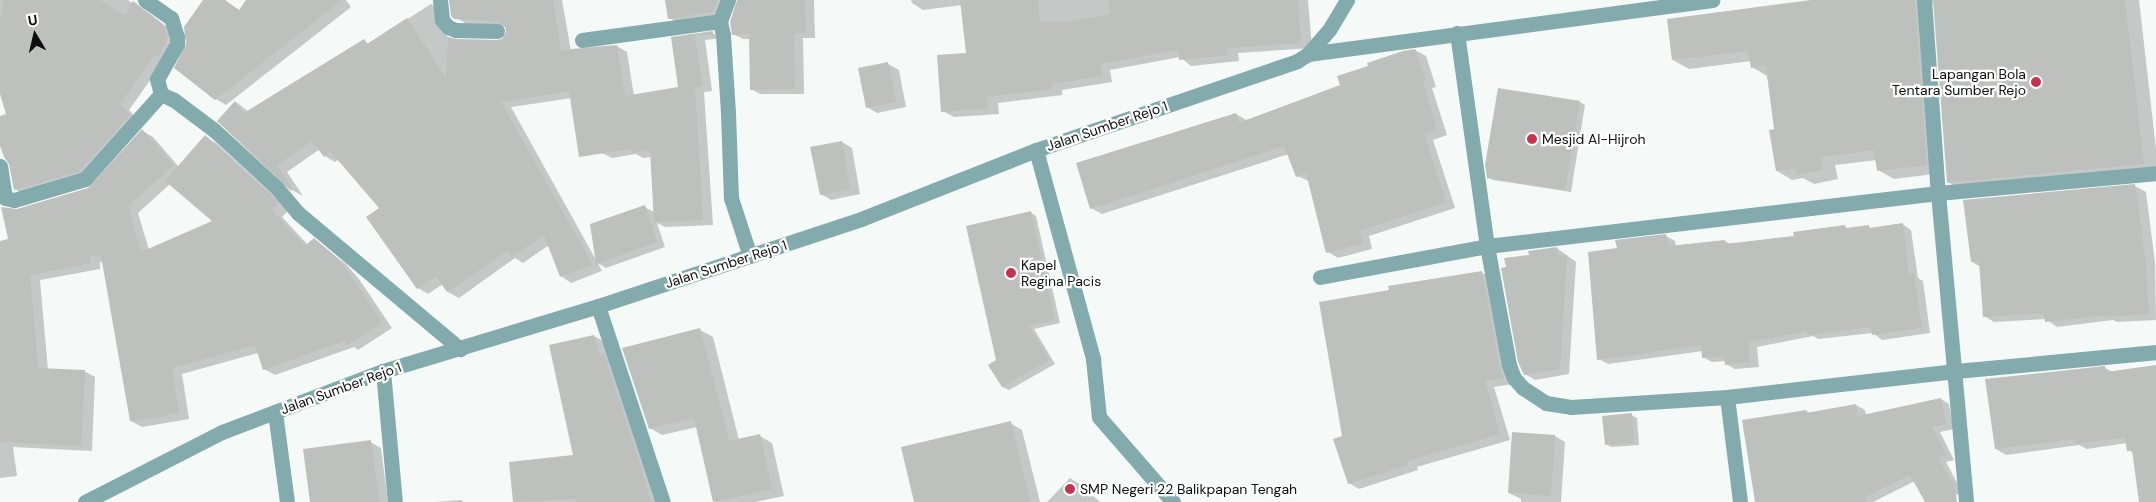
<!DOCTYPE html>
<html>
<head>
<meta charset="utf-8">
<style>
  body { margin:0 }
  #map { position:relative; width:2156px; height:502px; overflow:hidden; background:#f5faf8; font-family:"DM Sans",sans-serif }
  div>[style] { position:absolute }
  .shadow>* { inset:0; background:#0003 }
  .building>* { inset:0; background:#bdc0bc }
  .lane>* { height:15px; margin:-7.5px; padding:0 7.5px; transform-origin:7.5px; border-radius:7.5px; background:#83aaac }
  .street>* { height:15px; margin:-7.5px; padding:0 7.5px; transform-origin:7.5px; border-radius:7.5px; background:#83aaac }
  .dots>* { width:14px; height:14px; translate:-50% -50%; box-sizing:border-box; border:2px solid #fff; border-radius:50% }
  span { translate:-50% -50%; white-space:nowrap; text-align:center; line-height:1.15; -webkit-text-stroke:4.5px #fff; paint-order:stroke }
  .poi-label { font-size:14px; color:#0c0e0d }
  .right { translate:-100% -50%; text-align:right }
  .left { translate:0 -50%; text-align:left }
  .street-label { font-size:14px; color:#0c0e0d }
  .north { position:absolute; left:10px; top:10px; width:50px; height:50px; -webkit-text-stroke:4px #fff; paint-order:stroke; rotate:351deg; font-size:14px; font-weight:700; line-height:20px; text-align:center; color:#0c0e0d }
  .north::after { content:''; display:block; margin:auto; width:18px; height:22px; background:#0c0e0d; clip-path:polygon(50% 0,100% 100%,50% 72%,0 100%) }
</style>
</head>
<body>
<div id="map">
  <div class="shadow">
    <div style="clip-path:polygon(0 0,128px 0,173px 31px,165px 59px,129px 110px,139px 121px,90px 176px,25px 195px,15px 189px,0 128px,0 118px,8px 115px,0 90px)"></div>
    <div style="clip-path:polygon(204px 0,224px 0,240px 11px,248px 0,346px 0,351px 7px,226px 105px,216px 99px,188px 45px)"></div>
    <div style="clip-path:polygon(451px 0,562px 0,579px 97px,511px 107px,596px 260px,644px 207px,654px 212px,651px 157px,643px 158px,636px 154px,612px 158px,602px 153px,617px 46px,627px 52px,634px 96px,679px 88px,672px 38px,712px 33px,722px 38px,705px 40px,712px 91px,704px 92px,713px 225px,665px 227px,657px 223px,665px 247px,606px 268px,598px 263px,602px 271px,571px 283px,561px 276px,549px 245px,523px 263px,515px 258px,459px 298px,448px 292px,443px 284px,428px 294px,418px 288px,381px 208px,339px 159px,335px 162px,325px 156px,320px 149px,287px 172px,303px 196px,292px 190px,236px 102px,249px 112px,364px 41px,369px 44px,431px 4px,441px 10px,445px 33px,450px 39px,498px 42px,506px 37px,507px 27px,470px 26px,452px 15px)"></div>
    <div style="clip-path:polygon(665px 0,730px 0,723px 17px,679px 23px,669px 18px)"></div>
    <div style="clip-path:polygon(738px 0,814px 0,815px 38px,803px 38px,804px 94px,760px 94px,751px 89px,750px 39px,743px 39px,733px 34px)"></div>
    <div style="clip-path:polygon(911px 0,1308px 0,1312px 48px,1238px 53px,1239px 61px,1191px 66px,1180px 57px,1110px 70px,1112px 82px,1062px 90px,1062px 95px,998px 103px,999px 114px,954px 117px,943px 111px,968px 54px,962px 5px,923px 10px,912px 3px)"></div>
    <div style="clip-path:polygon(1820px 0,1934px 0,1930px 10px,1942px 173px,1894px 179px,1878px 170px,1877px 160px,1835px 165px,1838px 179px,1814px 184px,1803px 178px,1792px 180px,1777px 171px,1775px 130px,1767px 76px,1752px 67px,1751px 61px,1689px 69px,1673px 60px)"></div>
    <div style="clip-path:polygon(1935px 0,2139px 0,2156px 149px,2156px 172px,1963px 191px,1948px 182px)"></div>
    <div style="clip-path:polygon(1415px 50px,1426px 56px,1436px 87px,1432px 88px,1447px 135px,1433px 140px,1455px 208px,1369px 236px,1372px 249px,1338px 258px,1328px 252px,1309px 181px,1297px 176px,1289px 154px,1102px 214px,1091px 208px,1236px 114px,1246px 120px,1342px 86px)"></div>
    <div style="clip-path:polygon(888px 64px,899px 70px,906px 107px,877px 113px,867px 107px)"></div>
    <div style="clip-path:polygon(1580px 102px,1585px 105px,1571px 192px,1493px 180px,1488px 177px)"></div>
    <div style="clip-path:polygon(evenodd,142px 131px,153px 137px,179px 167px,205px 137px,216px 143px,281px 202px,288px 211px,282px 217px,308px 245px,314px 240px,346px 264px,359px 279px,392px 328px,358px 350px,354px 347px,275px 375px,264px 369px,258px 353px,182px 374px,189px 419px,142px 427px,131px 421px,103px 262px,100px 262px,100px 269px,40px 280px,48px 370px,84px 371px,95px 377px,92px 451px,13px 447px,17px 476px,0 478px,0 242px,10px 240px,17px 210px,89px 189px,142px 131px,170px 184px,214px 222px,149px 250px,138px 213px,170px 184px)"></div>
    <div style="clip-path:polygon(842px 142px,852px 148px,860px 194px,831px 200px,821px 194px)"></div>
    <div style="clip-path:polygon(2135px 186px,2146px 192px,2155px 263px,2156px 320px,2117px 322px,2113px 320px,2057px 327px,2046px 319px,1994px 322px,1984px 316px,1981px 267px,1972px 262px)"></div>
    <div style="clip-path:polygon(1030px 212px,1036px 216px,1060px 323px,1034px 329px,1055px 364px,1009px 390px,1002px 387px,998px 361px)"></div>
    <div style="clip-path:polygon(1902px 224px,1911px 230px,1918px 278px,1923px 281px,1930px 333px,1882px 340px,1873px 333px,1818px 339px,1813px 336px,1757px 347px,1759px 367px,1735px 369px,1726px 364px,1726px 361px,1712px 362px,1703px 357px,1703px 351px,1608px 364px,1599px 359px,1618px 250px,1666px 236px,1675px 241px,1676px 246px,1725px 241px,1730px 244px,1795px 237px,1845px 227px,1849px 229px,1869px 227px,1872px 229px)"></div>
    <div style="clip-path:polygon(1557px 248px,1576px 262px,1569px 374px,1535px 380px,1525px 374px,1530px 256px)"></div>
    <div style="clip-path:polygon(1482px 273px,1492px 278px,1513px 384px,1494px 387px,1510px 440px,1417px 467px,1418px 470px,1359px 489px,1349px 483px,1343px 437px,1390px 291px)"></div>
    <div style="clip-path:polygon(700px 330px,713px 337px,739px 440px,760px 436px,772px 443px,784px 496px,755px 502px,716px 502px,697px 427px,662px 435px,650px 428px)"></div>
    <div style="clip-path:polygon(594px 336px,605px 342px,659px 502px,514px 502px,511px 463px,575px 457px)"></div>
    <div style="clip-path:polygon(2156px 366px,2156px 502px,2141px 502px,2133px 453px,2128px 450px,2127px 443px,2087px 449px,2079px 445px,2006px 455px,1996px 449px,2105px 368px,2113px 372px)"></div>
    <div style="clip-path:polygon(1941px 399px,1949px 404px,1954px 429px,1940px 432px,1954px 460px,1946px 462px,1962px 492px,1944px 502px,1927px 502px,1915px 481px,1873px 502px,1756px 502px,1806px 411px,1810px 413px,1856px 405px,1865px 410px,1866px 415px)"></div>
    <div style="clip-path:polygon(1631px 415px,1637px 418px,1639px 445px,1611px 447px,1606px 444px)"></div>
    <div style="clip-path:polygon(1010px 423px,1022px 430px,1040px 502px,921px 502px)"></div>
    <div style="clip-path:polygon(1513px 434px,1555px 436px,1565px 442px,1561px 502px,1521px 502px,1521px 499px,1509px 493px)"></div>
    <div style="clip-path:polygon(370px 442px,381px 448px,388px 502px,312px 502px)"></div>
    <div style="clip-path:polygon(1070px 478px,1081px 485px,1100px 502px,1047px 502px)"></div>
    <div style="clip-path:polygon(461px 500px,464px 502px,434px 502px)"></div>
  </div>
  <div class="building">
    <div style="clip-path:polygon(4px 0,100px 0,125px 16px,133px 1px,163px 24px,168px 38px,159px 57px,155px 54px,120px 104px,130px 115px,80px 171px,14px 190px,9px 164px,4px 157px,0 146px,0 116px,6px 114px,0 94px,0 15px,2px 15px)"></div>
    <div style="clip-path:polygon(203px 0,225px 0,239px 10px,246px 0,342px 0,215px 100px,174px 68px,186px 44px,184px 27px)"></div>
    <div style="clip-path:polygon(449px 0,553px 0,561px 50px,617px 45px,625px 96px,678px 87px,671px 37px,713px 31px,713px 35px,695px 35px,702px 86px,695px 87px,703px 220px,654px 222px,650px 150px,632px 153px,631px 149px,579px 157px,569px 91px,501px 102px,593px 265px,560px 277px,544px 235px,511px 257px,507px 251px,447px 292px,436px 276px,417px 289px,366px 217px,379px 208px,330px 151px,324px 157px,312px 141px,277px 165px,293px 189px,291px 191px,217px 121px,235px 101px,244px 113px,364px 39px,367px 44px,407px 18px,446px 78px,448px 37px,456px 39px,497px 40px,502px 39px,506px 32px,505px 26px,498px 22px,454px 19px,451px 16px)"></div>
    <div style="clip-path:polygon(665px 0,718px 0,713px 12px,668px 19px)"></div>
    <div style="clip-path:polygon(737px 0,805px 0,806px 33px,794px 33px,795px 89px,750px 90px,749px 34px,732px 35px,730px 22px)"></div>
    <div style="clip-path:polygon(960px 0,1038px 0,1040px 22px,1068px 22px,1111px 14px,1108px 0,1298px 0,1301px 43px,1227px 48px,1228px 55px,1179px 60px,1178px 50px,1100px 64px,1102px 76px,1051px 84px,1052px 89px,987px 97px,988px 108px,941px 112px,937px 55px,966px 53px)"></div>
    <div style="clip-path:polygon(1811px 0,1915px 0,1927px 165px,1877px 171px,1874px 150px,1820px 157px,1823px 170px,1797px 175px,1796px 168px,1776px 171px,1769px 130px,1774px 129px,1766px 65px,1751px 68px,1748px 51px,1672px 60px,1667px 19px)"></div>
    <div style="clip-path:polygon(1933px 0,2125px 0,2144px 164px,1947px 183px)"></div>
    <div style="clip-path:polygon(1415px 49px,1426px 81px,1423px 82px,1437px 130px,1424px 134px,1446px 202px,1359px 231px,1363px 243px,1326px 253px,1306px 173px,1296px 177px,1284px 146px,1090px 209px,1076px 163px,1236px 113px,1239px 123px,1340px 85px,1337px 76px,1368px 66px,1367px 63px,1403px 51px)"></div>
    <div style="clip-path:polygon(888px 62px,896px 102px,866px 108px,858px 68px)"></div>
    <div style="clip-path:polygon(1498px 88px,1580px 101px,1565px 190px,1487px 178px,1485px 165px)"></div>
    <div style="clip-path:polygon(142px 129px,174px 165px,128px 206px,141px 252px,212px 221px,165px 181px,205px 135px,270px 194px,278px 204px,272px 210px,305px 246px,314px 238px,335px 256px,348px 271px,382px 322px,347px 345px,344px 341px,263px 370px,255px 345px,172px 368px,179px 413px,130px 421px,101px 256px,90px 256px,90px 263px,30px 275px,38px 368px,85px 370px,81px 446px,0 442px,0 241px,8px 239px,1px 207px,17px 209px,88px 188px)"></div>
    <div style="clip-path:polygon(842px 141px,850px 189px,820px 195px,810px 147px)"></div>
    <div style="clip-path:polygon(2135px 184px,2145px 256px,2149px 314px,2105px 317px,2105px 315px,2045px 322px,2044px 313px,1983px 317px,1979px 261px,1971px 262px,1963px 200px)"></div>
    <div style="clip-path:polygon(645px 205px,657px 242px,596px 264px,590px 224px)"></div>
    <div style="clip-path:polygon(1031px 211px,1055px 320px,1029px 326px,1049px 360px,1002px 387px,988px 365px,996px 360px,966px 226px)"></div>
    <div style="clip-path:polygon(1903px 223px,1909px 275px,1914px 274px,1922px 328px,1872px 335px,1871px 327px,1807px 335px,1807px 331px,1748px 342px,1750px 362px,1725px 365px,1724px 356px,1702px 358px,1701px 345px,1597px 360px,1588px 252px,1617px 248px,1615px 240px,1666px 234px,1669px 246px,1725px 240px,1725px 244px,1794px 236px,1793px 232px,1845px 225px,1846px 228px,1869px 225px,1869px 228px)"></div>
    <div style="clip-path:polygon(1557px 247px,1558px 256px,1567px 255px,1560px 369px,1524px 375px,1518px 362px,1501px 268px,1506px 267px,1504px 258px,1529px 255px,1528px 251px)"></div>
    <div style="clip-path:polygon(1482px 271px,1500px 367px,1504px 378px,1485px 381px,1500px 434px,1407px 461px,1408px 465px,1348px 484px,1333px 439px,1342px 436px,1319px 302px,1389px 290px,1388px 286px)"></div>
    <div style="clip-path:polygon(700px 328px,729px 441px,760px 434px,772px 489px,713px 502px,694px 418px,649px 429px,622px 348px)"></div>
    <div style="clip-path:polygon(594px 335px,599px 354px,604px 353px,641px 466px,651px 502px,577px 502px,576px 499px,513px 502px,509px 462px,573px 455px,549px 345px)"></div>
    <div style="clip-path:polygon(2156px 365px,2156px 502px,2139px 502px,2132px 450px,2127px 451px,2125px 437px,2076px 444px,2075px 439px,1995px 449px,1985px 379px,2105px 366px,2106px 372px)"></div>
    <div style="clip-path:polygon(1941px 398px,1946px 424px,1932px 427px,1947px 456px,1938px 457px,1955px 488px,1957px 502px,1925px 502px,1910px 475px,1865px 497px,1866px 502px,1755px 502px,1742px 420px,1806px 410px,1806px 413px,1856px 404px,1858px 416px)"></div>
    <div style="clip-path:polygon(1632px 413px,1634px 443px,1605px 445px,1602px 416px)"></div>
    <div style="clip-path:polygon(1011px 421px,1030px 502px,914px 502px,901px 447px)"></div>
    <div style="clip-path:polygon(1512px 432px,1555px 435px,1551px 496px,1508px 493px)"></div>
    <div style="clip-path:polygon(371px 440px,379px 502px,310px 502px,303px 449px)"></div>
  </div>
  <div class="lane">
    <div style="left:1036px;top:150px;width:217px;rotate:74.7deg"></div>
    <div style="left:1093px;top:359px;width:58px;rotate:84.1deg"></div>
    <div style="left:1099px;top:417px;width:113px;rotate:49deg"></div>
  </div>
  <div class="street">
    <div style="left:145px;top:0;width:32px;rotate:35deg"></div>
    <div style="left:171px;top:18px;width:20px;rotate:72deg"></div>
    <div style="left:177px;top:37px;width:7px;rotate:90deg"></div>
    <div style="left:177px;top:44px;width:40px;rotate:119.7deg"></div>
    <div style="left:157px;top:79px;width:16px;rotate:75deg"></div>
    <div style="left:440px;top:0;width:20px;rotate:84deg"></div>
    <div style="left:442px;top:20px;width:9px;rotate:49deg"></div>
    <div style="left:448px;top:27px;width:9px;rotate:21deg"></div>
    <div style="left:456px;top:30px;width:41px;rotate:1.4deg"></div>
    <div style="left:728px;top:0;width:22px;rotate:111deg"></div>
    <div style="left:720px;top:21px;width:14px;rotate:78deg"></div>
    <div style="left:723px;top:35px;width:78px;rotate:86.3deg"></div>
    <div style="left:728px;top:113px;width:85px;rotate:88deg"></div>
    <div style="left:731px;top:198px;width:61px;rotate:71.9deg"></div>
    <div style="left:1924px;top:0;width:194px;rotate:85.9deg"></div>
    <div style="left:1938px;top:193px;width:310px;rotate:84.8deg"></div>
    <div style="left:1457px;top:33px;width:215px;rotate:82deg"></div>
    <div style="left:1487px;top:246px;width:121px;rotate:79.5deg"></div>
    <div style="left:1509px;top:365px;width:14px;rotate:69deg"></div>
    <div style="left:1514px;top:378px;width:13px;rotate:48deg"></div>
    <div style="left:1523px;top:388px;width:27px;rotate:33deg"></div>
    <div style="left:1546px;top:403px;width:25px;rotate:9deg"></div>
    <div style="left:1571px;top:407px;width:156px;rotate:-3.7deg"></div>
    <div style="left:1727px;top:397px;width:230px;rotate:-6.5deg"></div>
    <div style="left:1956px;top:371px;width:201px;rotate:-5.4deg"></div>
    <div style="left:582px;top:40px;width:139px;rotate:-7.8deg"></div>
    <div style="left:1308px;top:54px;width:408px;rotate:-7.6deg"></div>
    <div style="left:0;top:166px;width:32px;rotate:81deg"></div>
    <div style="left:5px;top:198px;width:9px;rotate:13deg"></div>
    <div style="left:14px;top:200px;width:74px;rotate:-16.5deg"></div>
    <div style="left:85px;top:179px;width:114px;rotate:-48.2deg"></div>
    <div style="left:161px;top:94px;width:14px;rotate:25deg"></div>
    <div style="left:174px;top:100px;width:50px;rotate:36.9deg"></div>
    <div style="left:214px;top:130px;width:86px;rotate:42.6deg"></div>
    <div style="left:277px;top:188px;width:33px;rotate:50deg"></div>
    <div style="left:298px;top:213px;width:212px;rotate:40deg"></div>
    <div style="left:1320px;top:277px;width:170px;rotate:-10.5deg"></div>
    <div style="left:1487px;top:246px;width:454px;rotate:-6.7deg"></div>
    <div style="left:1938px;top:193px;width:219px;rotate:-5.2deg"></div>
    <div style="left:598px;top:306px;width:206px;rotate:71.7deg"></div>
    <div style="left:383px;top:371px;width:132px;rotate:84.8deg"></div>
    <div style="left:1727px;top:397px;width:106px;rotate:82.9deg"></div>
    <div style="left:275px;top:412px;width:91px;rotate:82.4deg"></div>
    <div style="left:85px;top:502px;width:154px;rotate:-27.1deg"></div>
    <div style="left:222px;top:432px;width:172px;rotate:-20.8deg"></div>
    <div style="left:383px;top:371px;width:225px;rotate:-16.8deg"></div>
    <div style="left:598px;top:306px;width:277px;rotate:-18.3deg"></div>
    <div style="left:861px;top:219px;width:188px;rotate:-21.5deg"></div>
    <div style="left:1036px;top:150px;width:276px;rotate:-18.8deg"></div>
    <div style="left:1297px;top:61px;width:13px;rotate:-32deg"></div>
    <div style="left:1308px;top:54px;width:32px;rotate:-49deg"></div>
    <div style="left:1329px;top:30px;width:35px;rotate:-59deg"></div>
  </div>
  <div class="dots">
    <div style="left:2036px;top:82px;background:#c43450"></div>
    <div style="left:1532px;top:139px;background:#c43450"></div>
    <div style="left:1011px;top:273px;background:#c43450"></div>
    <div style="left:1070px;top:489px;background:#c43450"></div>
  </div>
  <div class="poi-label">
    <span class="right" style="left:2026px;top:82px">Lapangan Bola<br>Tentara Sumber Rejo</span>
    <span class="left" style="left:1542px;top:139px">Mesjid Al-Hijroh</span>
    <span class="left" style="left:1021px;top:273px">Kapel<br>Regina Pacis</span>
    <span class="left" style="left:1080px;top:489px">SMP Negeri 22 Balikpapan Tengah</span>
  </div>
  <div class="street-label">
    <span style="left:1107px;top:126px;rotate:-19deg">Jalan Sumber Rejo 1</span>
    <span style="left:726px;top:264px;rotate:-18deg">Jalan Sumber Rejo 1</span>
    <span style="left:341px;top:388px;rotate:-20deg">Jalan Sumber Rejo 1</span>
  </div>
  <div class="north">U</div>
</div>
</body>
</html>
